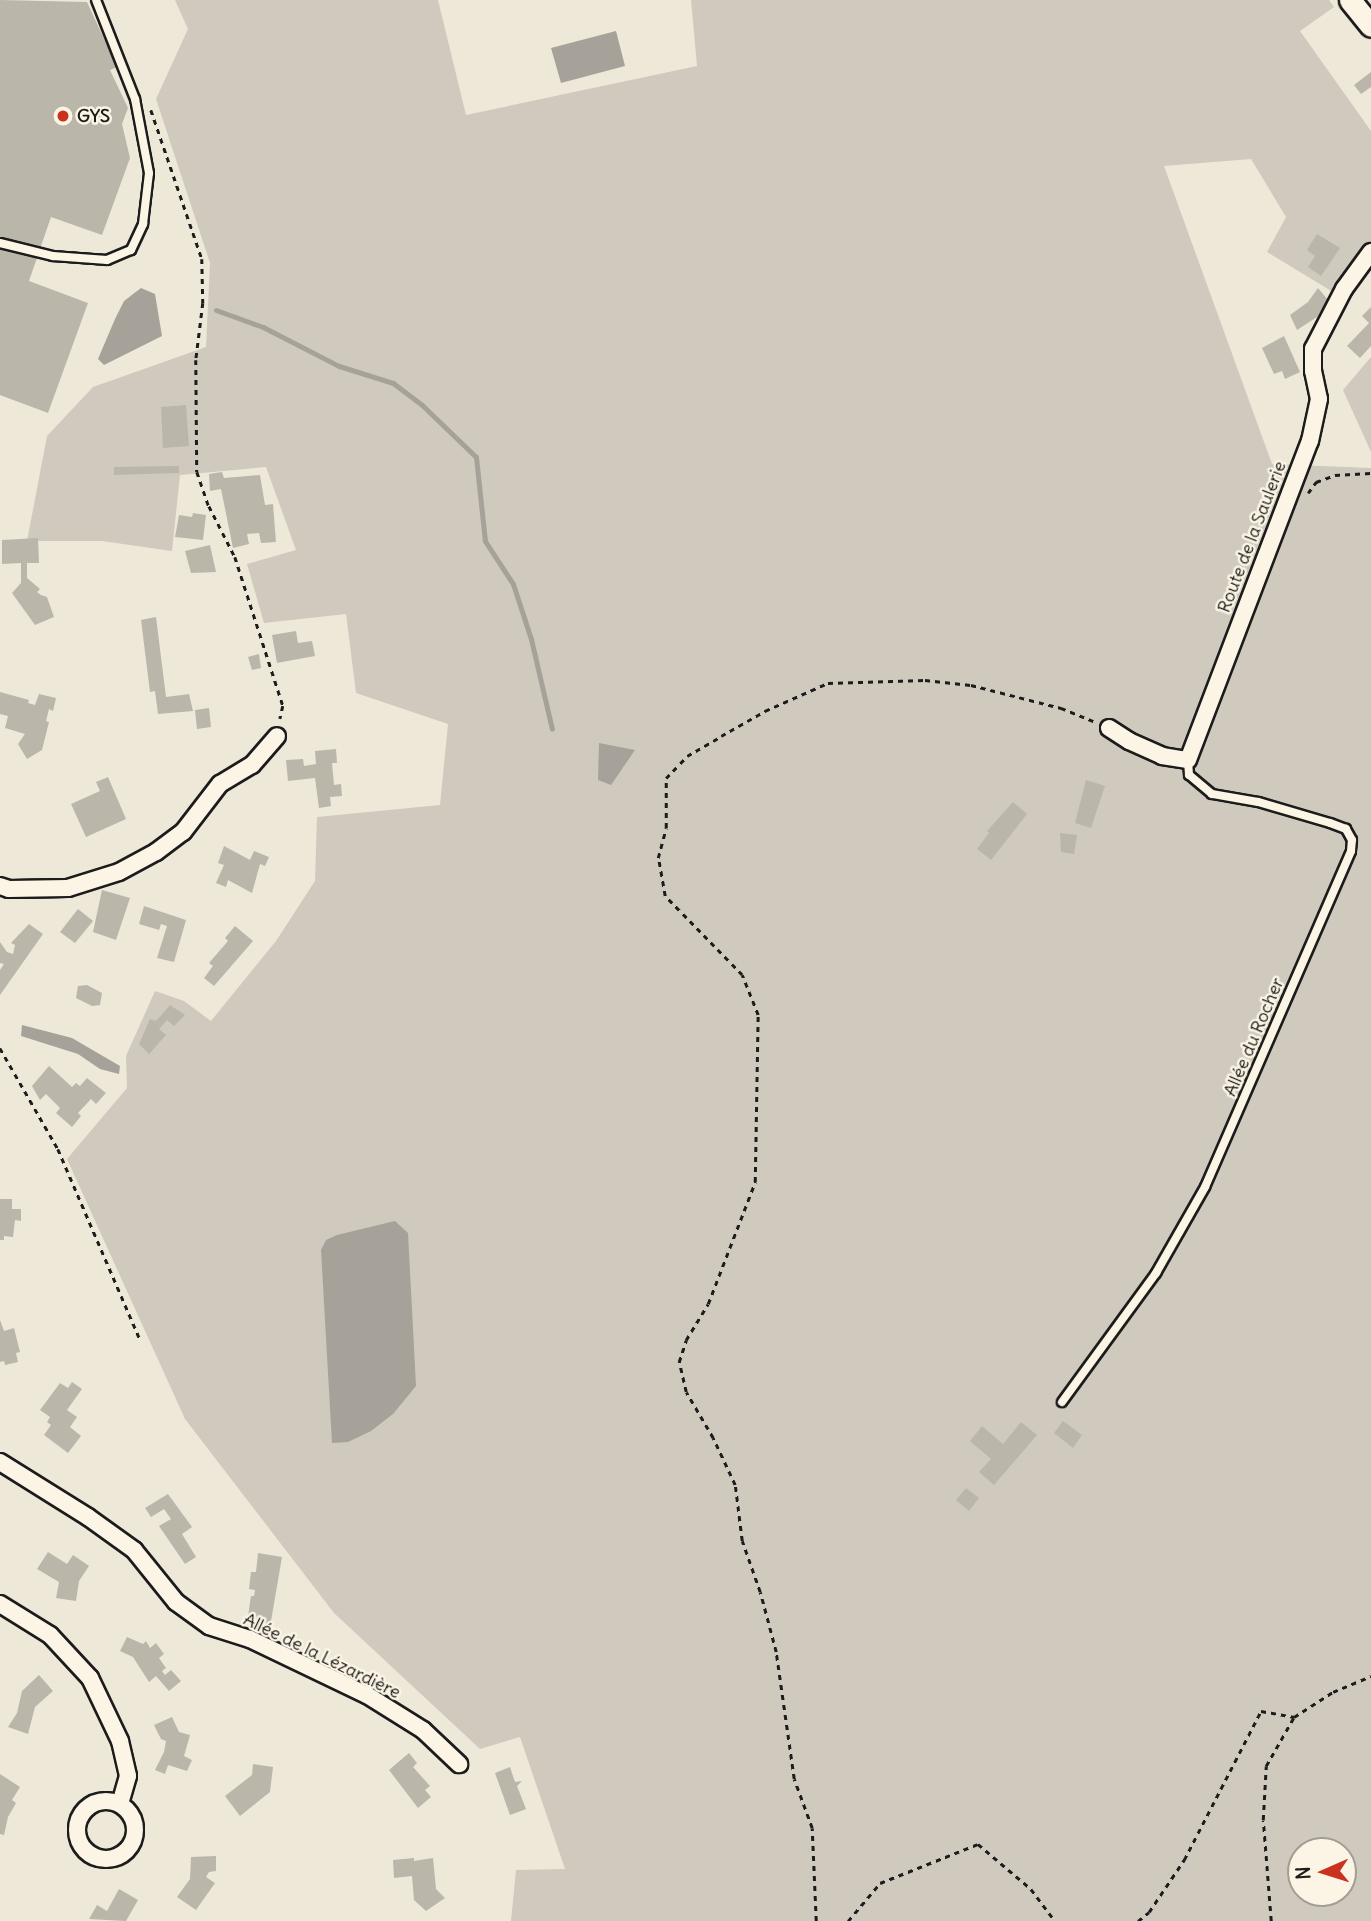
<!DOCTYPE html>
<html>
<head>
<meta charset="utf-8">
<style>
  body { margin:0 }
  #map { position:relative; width:1371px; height:1921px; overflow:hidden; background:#eee8d9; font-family:Delius,sans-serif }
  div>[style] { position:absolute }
  .green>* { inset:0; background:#cfcabd }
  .water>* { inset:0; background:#a7a299 }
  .stream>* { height:5px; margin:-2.5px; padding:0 2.5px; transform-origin:2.5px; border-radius:2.5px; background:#a7a299 }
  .building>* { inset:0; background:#bab6aa }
  .path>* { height:2.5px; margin-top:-1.25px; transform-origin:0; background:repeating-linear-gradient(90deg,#1c1c1c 0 5px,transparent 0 10px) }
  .roads { filter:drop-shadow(2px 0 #1c1c1c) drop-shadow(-2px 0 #1c1c1c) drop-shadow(0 2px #1c1c1c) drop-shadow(0 -2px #1c1c1c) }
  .lane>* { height:8px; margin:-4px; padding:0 4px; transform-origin:4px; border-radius:4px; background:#fcf5e5 }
  .street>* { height:16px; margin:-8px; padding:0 8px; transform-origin:8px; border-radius:8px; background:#fcf5e5 }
  .street>.ring { margin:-8px; padding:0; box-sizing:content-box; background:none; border:16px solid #fcf5e5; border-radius:50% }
  .secondary>* { height:21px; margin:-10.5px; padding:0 10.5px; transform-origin:10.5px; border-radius:10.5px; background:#fcf5e5 }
  .dots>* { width:19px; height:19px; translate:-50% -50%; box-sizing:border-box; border:4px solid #fcf5e5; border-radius:50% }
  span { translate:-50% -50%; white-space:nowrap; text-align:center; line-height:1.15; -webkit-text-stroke:5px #fcf5e5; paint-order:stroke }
  .poi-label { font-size:18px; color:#1c1c1c; font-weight:700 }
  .left { translate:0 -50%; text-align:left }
  .street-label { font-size:18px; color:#1c1c1c }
  .north { position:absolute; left:1287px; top:1837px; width:70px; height:70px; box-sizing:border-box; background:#fcf5e5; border:2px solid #a29e95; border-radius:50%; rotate:267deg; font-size:19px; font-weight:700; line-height:28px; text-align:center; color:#1c1c1c }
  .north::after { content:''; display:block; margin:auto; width:24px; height:32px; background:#c8321e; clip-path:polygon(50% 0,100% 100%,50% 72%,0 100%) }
</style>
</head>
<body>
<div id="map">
  <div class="green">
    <div style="clip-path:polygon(evenodd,175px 0,438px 0,466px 115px,697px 66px,691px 0,1329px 0,1334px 7px,1300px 31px,1371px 131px,1371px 243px,1333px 292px,1267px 252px,1286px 217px,1251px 159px,1164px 166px,1272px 464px,1371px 468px,1371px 1921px,511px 1921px,516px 1870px,565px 1869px,520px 1737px,480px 1749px,334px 1613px,185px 1419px,67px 1159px,127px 1088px,126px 1056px,155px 991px,184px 1001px,211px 1021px,276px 941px,315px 881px,317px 817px,440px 805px,448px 724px,356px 693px,346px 614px,264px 623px,247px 564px,296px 550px,266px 467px,180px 475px,172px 551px,102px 541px,27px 541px,47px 436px,93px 387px,206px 347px,210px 263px,156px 99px,188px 29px,175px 0,1301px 1851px,1343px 1851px,1343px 1893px,1301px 1893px,1301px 1851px)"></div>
    <div style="clip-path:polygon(1371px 357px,1371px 452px,1343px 390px)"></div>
  </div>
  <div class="water">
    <div style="clip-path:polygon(616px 31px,625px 66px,561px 83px,551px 48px)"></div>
    <div style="clip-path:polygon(141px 288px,155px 294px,162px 336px,104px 365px,98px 359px,115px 319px,124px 301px)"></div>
    <div style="clip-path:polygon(599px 743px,635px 750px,611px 785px,598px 780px)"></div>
    <div style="clip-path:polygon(22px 1025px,72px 1038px,120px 1066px,119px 1074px,100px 1069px,78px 1054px,21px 1036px)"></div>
    <div style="clip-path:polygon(395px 1221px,408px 1233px,416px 1386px,393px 1414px,371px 1431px,348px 1442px,332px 1443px,321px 1250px,326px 1240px,337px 1235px)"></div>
  </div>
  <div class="stream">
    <div style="left:216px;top:310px;width:50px;rotate:19.9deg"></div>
    <div style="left:263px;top:327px;width:85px;rotate:27.2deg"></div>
    <div style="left:339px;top:366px;width:57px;rotate:17.5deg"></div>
    <div style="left:393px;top:383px;width:36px;rotate:37deg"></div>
    <div style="left:422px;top:405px;width:75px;rotate:43.9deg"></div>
    <div style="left:476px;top:457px;width:84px;rotate:83.9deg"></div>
    <div style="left:485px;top:541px;width:51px;rotate:56.9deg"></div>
    <div style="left:513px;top:584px;width:58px;rotate:71.9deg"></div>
    <div style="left:531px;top:639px;width:92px;rotate:76.9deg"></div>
  </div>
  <div class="building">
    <div style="clip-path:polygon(0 0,87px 2px,117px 67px,110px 70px,128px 108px,122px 124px,130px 158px,102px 235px,51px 217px,29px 281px,88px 303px,48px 413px,0 395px)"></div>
    <div style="clip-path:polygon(1371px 72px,1371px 87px,1361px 94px,1354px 85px)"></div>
    <div style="clip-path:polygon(1317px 234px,1340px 248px,1321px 276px,1308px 267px,1315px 256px,1307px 250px)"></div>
    <div style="clip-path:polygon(1318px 288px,1328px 300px,1317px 317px,1297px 330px,1290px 315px,1308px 302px)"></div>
    <div style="clip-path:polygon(1371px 307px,1371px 346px,1360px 358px,1347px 346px,1369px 323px,1362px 316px)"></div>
    <div style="clip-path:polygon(1284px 336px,1300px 372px,1285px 379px,1282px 371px,1274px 374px,1262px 348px)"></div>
    <div style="clip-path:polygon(186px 405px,189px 446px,163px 448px,161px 407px)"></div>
    <div style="clip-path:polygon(179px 466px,179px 473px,114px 475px,114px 467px)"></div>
    <div style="clip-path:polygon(222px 472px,224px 478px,260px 475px,265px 505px,273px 504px,276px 542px,261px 543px,259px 533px,247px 534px,249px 544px,233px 548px,221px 489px,210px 491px,209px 474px)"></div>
    <div style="clip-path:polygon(193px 513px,206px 515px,203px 540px,175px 537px,179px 515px,192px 517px)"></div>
    <div style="clip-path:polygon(38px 538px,39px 563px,27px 563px,27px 578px,40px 589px,37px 592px,41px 595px,47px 597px,54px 617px,35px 625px,12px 593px,21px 583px,21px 563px,2px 564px,2px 540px)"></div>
    <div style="clip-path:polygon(210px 545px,216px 572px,191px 573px,185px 551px)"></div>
    <div style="clip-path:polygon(156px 617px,166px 697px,189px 694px,193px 711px,158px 714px,155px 691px,150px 692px,141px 620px)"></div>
    <div style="clip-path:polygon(296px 631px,298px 643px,312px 641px,315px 656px,277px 663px,272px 635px)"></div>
    <div style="clip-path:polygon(259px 654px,261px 668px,252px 670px,248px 657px)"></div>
    <div style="clip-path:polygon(0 692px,29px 700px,28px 703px,35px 705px,39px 694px,56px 698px,53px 711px,49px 709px,46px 721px,49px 722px,42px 750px,27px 759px,18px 744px,25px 734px,5px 728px,8px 716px,0 714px)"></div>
    <div style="clip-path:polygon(209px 708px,211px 727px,197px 729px,195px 710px)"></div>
    <div style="clip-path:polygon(336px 749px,337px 763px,332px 763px,334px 785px,341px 784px,342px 796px,330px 797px,331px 806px,319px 808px,315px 778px,288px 781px,286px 760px,303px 759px,304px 766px,316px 764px,315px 751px)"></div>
    <div style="clip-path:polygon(108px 777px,126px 819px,86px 837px,71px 804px,100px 791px,96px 782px)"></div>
    <div style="clip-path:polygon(1086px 780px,1105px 786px,1091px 828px,1075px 823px)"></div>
    <div style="clip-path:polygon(1013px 802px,1027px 814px,991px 860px,977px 849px,989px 833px,987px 831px)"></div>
    <div style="clip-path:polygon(1060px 833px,1077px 835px,1074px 854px,1061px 852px)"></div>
    <div style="clip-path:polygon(224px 846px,250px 860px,254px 851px,269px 857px,265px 866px,260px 864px,252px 893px,228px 880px,226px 887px,216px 883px,224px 865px,218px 863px)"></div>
    <div style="clip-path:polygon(102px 890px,130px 898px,116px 940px,93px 932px)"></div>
    <div style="clip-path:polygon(144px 906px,186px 920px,174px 962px,157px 958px,167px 926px,161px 924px,159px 930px,139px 924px)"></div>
    <div style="clip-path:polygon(78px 909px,93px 921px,75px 943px,60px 932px)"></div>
    <div style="clip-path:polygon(29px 924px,43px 934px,0 995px,0 970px,4px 964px,0 963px,0 942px,7px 952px,13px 954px,15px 945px,11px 943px)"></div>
    <div style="clip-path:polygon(235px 926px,253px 941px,214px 986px,204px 978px,213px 966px,209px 963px,228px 941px,225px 938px)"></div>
    <div style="clip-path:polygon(87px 985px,102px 993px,100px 1005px,92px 1006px,76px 998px,78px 986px)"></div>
    <div style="clip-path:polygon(170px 1005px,185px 1015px,174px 1026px,167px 1020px,159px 1029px,166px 1035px,149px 1054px,139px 1044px,150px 1019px,156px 1021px)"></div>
    <div style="clip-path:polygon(49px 1066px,72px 1087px,76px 1083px,80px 1086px,87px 1078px,106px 1093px,96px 1104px,91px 1099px,78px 1113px,81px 1116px,72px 1127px,56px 1113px,60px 1108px,46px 1094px,40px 1100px,32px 1086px)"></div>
    <div style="clip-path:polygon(0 1199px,12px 1199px,12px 1209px,21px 1209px,21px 1221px,15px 1220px,13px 1237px,4px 1236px,4px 1240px,0 1240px)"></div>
    <div style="clip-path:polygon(0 1320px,4px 1331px,14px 1328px,20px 1352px,16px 1353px,18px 1362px,5px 1365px,4px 1361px,0 1362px)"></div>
    <div style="clip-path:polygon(72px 1382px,82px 1389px,67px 1410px,77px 1417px,70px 1427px,81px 1436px,68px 1453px,44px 1435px,51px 1425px,47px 1422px,50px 1417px,40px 1410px,60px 1383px,68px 1388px)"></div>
    <div style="clip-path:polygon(1063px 1421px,1082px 1435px,1073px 1448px,1054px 1433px)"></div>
    <div style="clip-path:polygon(1021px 1422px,1037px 1435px,994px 1485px,979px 1472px,991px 1459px,970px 1441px,982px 1426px,1003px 1444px)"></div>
    <div style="clip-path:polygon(966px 1488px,979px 1498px,969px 1511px,956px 1500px)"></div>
    <div style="clip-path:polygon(168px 1494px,192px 1527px,182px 1534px,196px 1557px,185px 1564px,159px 1526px,171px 1519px,164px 1509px,151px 1517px,145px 1508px)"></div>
    <div style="clip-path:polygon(48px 1552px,67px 1564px,73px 1555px,89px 1566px,79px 1581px,76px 1601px,56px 1598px,59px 1582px,37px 1569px)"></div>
    <div style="clip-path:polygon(258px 1553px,282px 1557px,270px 1627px,247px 1623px,251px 1596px,254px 1596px,255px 1590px,249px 1589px,251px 1572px,256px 1572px)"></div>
    <div style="clip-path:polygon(127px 1637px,143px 1644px,146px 1641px,150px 1648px,156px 1643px,164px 1654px,159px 1658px,166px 1668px,162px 1671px,165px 1675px,171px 1670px,181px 1681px,169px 1691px,156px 1676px,149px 1682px,133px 1657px,120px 1651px)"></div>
    <div style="clip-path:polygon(39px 1675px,53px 1691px,35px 1707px,28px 1734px,8px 1727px,17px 1713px,22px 1691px)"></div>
    <div style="clip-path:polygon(172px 1717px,179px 1732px,190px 1735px,184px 1756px,192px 1760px,187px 1771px,168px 1765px,165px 1774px,155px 1770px,164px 1752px,166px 1741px,161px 1739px,154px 1725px)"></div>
    <div style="clip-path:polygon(409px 1753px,417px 1763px,413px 1767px,430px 1786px,425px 1790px,431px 1797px,418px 1808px,389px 1770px)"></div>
    <div style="clip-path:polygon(253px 1764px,273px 1767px,270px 1792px,240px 1816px,225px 1796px,252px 1775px)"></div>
    <div style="clip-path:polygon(510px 1767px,515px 1782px,522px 1781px,517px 1786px,526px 1809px,510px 1815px,495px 1773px)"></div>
    <div style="clip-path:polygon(0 1774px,20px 1787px,12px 1800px,16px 1803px,8px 1817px,4px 1835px,0 1834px)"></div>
    <div style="clip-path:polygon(216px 1856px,216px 1871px,209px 1872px,206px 1877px,215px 1883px,196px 1910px,177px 1897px,190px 1879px,191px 1857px)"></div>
    <div style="clip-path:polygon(414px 1858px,414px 1861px,433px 1858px,436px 1889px,445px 1898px,426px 1911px,414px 1900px,412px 1876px,394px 1878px,393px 1860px)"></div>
    <div style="clip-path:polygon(119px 1889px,138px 1900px,126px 1921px,89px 1919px,97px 1905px,107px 1911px)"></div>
  </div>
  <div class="path">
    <div style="left:151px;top:110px;width:157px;rotate:71.1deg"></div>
    <div style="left:202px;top:259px;width:44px;rotate:88.7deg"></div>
    <div style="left:203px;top:303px;width:57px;rotate:97deg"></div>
    <div style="left:196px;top:360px;width:112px;rotate:89.5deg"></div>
    <div style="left:197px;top:472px;width:36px;rotate:71deg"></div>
    <div style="left:209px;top:506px;width:57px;rotate:63deg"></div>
    <div style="left:235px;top:557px;width:157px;rotate:72.1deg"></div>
    <div style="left:283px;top:706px;width:13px;rotate:103deg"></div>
    <div style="left:1308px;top:493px;width:14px;rotate:-54deg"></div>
    <div style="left:1316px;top:482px;width:20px;rotate:-20deg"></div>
    <div style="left:1335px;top:475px;width:36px;rotate:-3deg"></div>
    <div style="left:0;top:1048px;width:116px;rotate:60.1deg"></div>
    <div style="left:58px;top:1149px;width:207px;rotate:66.7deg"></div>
    <div style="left:816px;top:1921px;width:93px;rotate:-92.5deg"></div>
    <div style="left:812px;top:1828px;width:52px;rotate:-110.2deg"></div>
    <div style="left:794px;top:1779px;width:128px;rotate:-98.1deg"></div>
    <div style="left:776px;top:1652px;width:62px;rotate:-104.9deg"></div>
    <div style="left:760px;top:1592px;width:54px;rotate:-109.4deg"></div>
    <div style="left:742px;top:1541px;width:56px;rotate:-97.1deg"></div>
    <div style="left:735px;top:1485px;width:52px;rotate:-115.1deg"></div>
    <div style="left:713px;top:1438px;width:53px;rotate:-120.4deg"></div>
    <div style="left:686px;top:1392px;width:31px;rotate:-103deg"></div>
    <div style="left:679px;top:1362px;width:23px;rotate:-72deg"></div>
    <div style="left:686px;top:1340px;width:42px;rotate:-58.6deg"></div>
    <div style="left:708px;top:1304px;width:131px;rotate:-68.9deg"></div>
    <div style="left:755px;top:1182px;width:167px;rotate:-89deg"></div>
    <div style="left:758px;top:1015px;width:43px;rotate:-111.8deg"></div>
    <div style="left:742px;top:975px;width:110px;rotate:-134.3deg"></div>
    <div style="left:665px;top:896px;width:39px;rotate:-100deg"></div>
    <div style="left:658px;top:858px;width:31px;rotate:-75deg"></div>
    <div style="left:666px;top:828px;width:50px;rotate:-90deg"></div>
    <div style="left:666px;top:778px;width:30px;rotate:-46deg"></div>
    <div style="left:687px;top:756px;width:39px;rotate:-30deg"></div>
    <div style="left:721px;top:736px;width:51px;rotate:-29.6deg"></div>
    <div style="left:765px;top:711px;width:69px;rotate:-24deg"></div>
    <div style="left:828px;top:683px;width:97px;rotate:-1.8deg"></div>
    <div style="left:925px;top:680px;width:46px;rotate:6.2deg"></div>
    <div style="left:971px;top:685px;width:93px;rotate:14.3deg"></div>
    <div style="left:1061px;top:708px;width:35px;rotate:22deg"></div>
    <div style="left:848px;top:1921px;width:50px;rotate:-49.9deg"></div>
    <div style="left:880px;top:1883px;width:105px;rotate:-21.7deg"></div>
    <div style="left:978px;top:1844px;width:70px;rotate:40.3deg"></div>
    <div style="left:1031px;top:1889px;width:40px;rotate:53deg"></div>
    <div style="left:1138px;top:1921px;width:14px;rotate:-39deg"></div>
    <div style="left:1149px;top:1912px;width:63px;rotate:-56.1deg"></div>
    <div style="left:1184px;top:1860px;width:168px;rotate:-62.7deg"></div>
    <div style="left:1261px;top:1711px;width:34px;rotate:10deg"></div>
    <div style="left:1294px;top:1717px;width:46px;rotate:-32.7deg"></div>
    <div style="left:1333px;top:1692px;width:41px;rotate:-22.8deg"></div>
    <div style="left:1271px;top:1921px;width:101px;rotate:-94.5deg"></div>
    <div style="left:1263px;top:1820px;width:54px;rotate:-86.8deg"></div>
    <div style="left:1266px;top:1766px;width:56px;rotate:-60.3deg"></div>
  </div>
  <div class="roads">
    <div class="lane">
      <div style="left:0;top:243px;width:55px;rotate:13.8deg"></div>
      <div style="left:53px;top:256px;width:54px;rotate:4.2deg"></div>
      <div style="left:107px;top:260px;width:26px;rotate:-23deg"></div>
      <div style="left:131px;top:250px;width:29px;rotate:-65deg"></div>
      <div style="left:143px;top:224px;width:51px;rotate:-83.3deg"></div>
      <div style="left:149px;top:173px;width:75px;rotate:-100.7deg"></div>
      <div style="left:135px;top:99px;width:106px;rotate:-111.5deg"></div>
      <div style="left:1062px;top:1402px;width:160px;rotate:-53.9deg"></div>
      <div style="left:1156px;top:1273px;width:99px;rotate:-60.3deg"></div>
      <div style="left:1205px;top:1187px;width:366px;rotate:-66.5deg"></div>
      <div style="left:1351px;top:851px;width:11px;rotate:-85deg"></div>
      <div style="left:1352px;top:840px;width:13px;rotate:-119deg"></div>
      <div style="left:1346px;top:829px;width:17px;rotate:-159deg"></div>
      <div style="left:1330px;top:823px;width:75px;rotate:-163.7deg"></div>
      <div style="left:1258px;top:802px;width:47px;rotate:-170.1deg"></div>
      <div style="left:1212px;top:794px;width:30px;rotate:-140deg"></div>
      <div style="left:1189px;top:775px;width:15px;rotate:-94deg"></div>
    </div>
    <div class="street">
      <div style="left:1109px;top:728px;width:24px;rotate:33deg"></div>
      <div style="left:1129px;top:741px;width:36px;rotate:24deg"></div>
      <div style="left:1162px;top:756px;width:26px;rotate:9deg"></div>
      <div style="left:1188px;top:760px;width:342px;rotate:-69.1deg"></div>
      <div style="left:1310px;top:441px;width:43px;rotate:-77.9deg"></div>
      <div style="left:1319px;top:399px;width:29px;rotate:-102deg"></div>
      <div style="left:1313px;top:371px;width:22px;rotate:-90deg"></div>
      <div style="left:1313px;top:349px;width:68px;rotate:-62.7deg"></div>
      <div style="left:1344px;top:289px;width:46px;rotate:-53.9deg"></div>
      <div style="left:0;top:886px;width:9px;rotate:18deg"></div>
      <div style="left:9px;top:889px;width:59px;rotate:-1deg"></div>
      <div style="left:68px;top:888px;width:53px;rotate:-17.4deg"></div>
      <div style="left:119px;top:872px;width:42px;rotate:-28.4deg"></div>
      <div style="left:156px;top:852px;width:34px;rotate:-37deg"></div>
      <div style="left:183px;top:832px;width:61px;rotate:-52.4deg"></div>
      <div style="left:220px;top:784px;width:37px;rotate:-31deg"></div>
      <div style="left:252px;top:765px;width:38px;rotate:-49deg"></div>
      <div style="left:0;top:1462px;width:104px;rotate:32deg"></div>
      <div style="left:88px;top:1517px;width:57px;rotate:35.7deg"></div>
      <div style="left:134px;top:1550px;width:67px;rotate:51.1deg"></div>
      <div style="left:176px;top:1602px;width:41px;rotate:36deg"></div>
      <div style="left:209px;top:1626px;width:43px;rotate:17.6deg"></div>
      <div style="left:250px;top:1639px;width:130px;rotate:25.6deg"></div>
      <div style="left:367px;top:1695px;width:66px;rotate:32deg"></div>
      <div style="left:423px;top:1730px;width:50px;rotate:43.4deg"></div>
      <div style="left:0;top:1604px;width:59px;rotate:31.8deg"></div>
      <div style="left:50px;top:1635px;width:59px;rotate:47.1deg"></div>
      <div style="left:90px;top:1678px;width:70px;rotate:64.5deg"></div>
      <div style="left:120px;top:1741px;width:36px;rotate:77deg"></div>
      <div style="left:128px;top:1776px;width:29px;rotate:106deg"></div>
      <div class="ring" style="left:77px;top:1801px;width:42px;height:42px"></div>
    </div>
    <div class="secondary">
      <div style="left:1350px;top:0;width:33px;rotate:51deg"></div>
    </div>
  </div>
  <div class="dots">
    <div style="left:63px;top:116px;background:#c8321e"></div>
  </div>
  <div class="poi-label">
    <span class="left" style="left:77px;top:116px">GYS</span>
  </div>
  <div class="street-label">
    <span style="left:1252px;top:537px;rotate:-69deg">Route de la Saulerie</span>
    <span style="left:1254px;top:1037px;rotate:-67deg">Allée du Rocher</span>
    <span style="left:322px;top:1656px;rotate:26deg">Allée de la Lézardière</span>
  </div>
  <div class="north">N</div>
</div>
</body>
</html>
